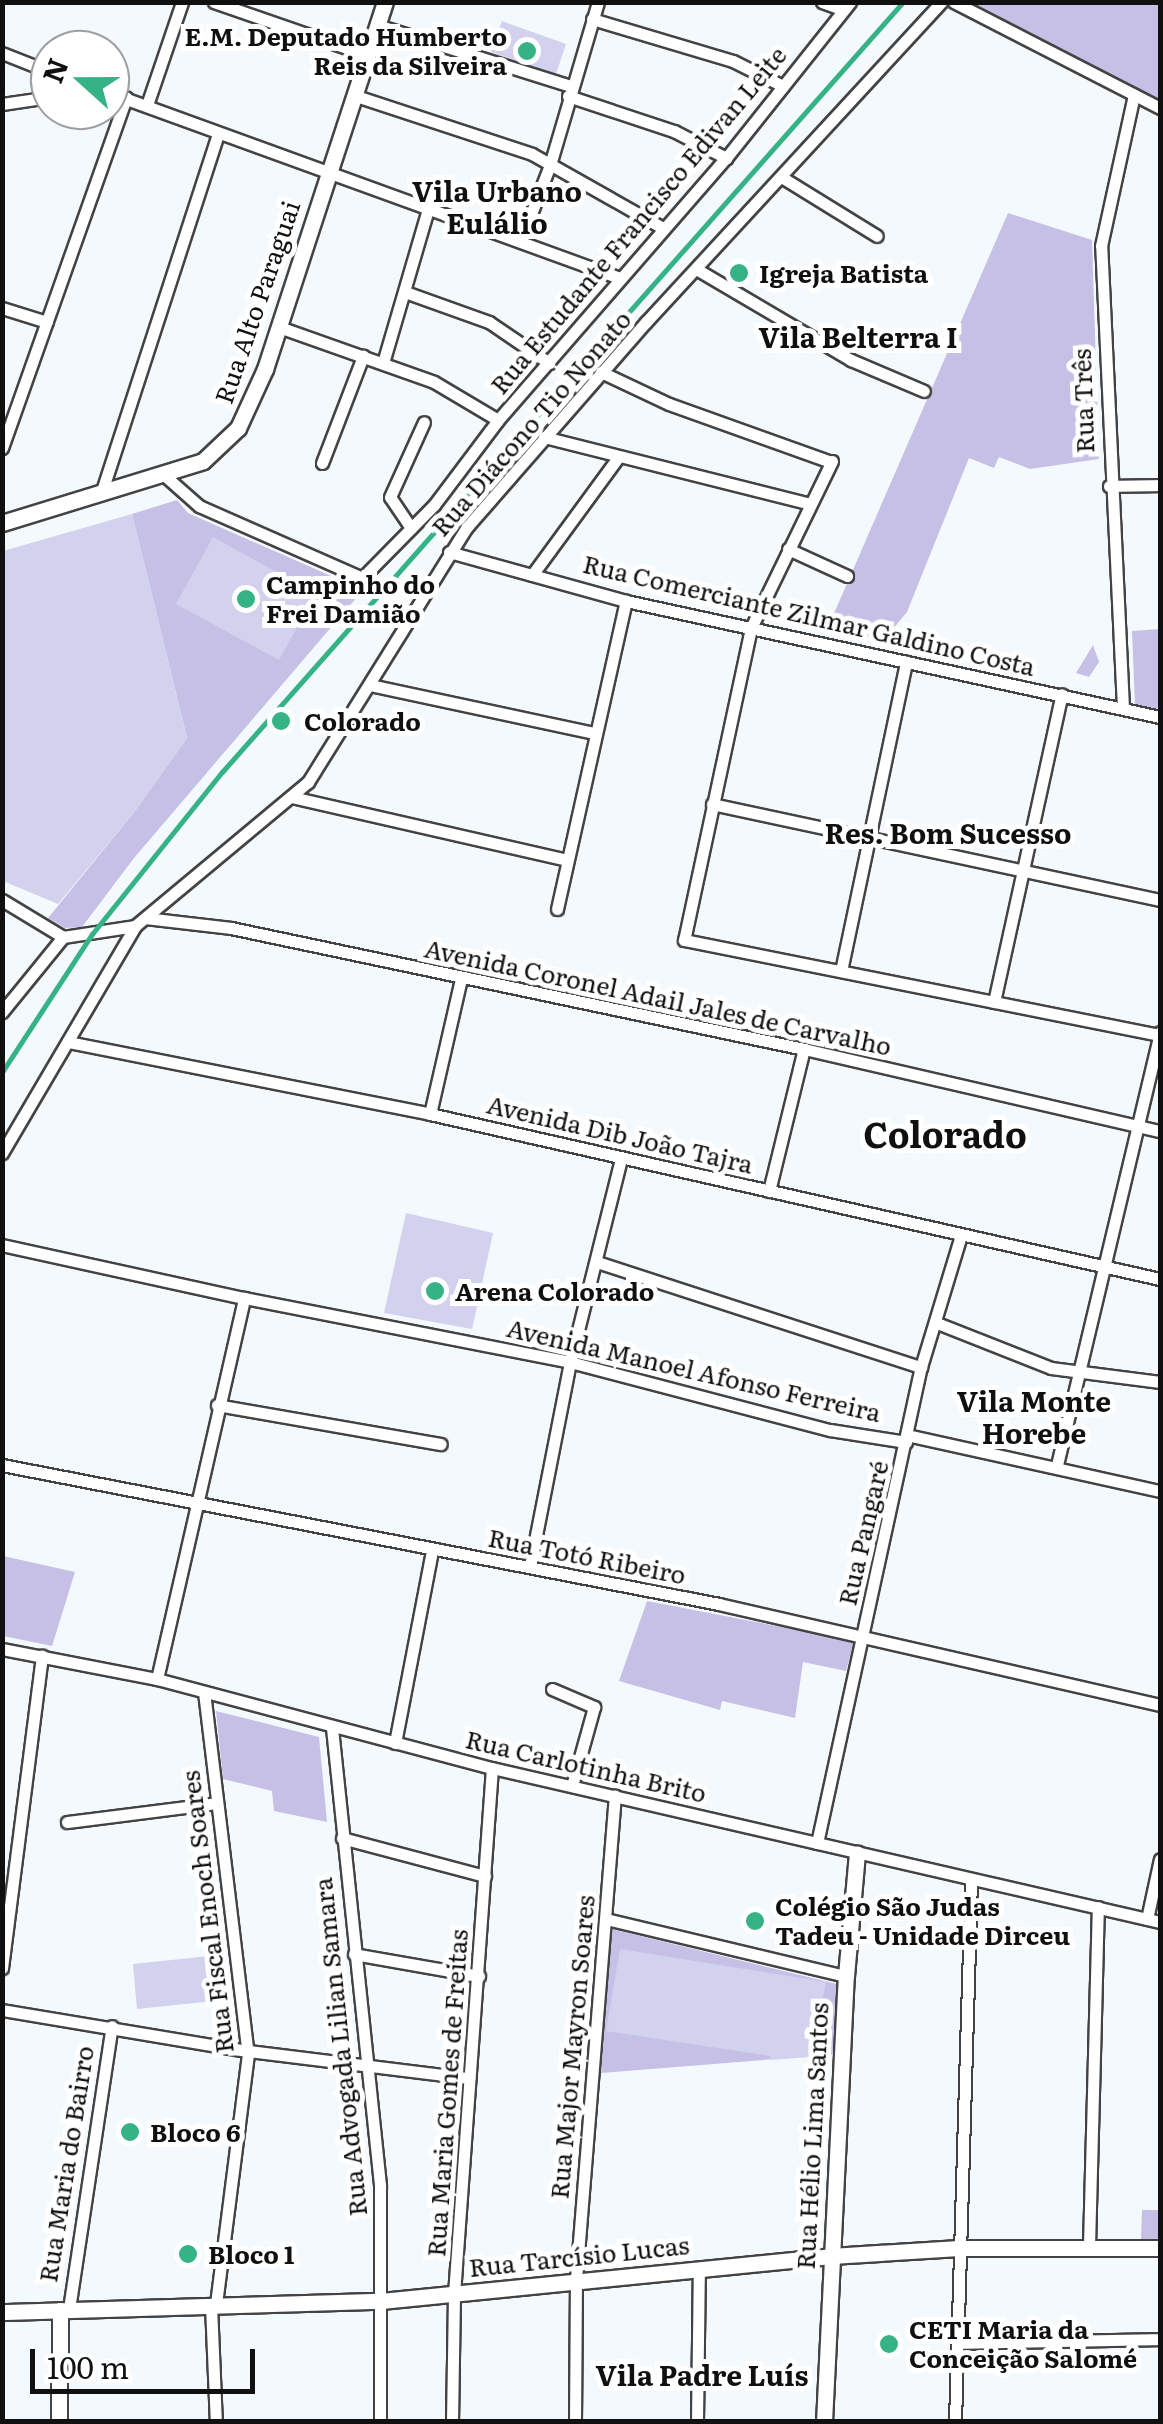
<!DOCTYPE html>
<html>
<head>
<meta charset="utf-8">
<style>
  body { margin:0 }
  #map { position:relative; width:1163px; height:2424px; overflow:hidden; background:#f4f9fe; font-family:Literata,serif }
  div>[style] { position:absolute }
  .green>* { inset:0; background:#c6c0e6 }
  .pitch>* { inset:0; background:#d2d1ee }
  .roads { filter:drop-shadow(2px 0 #434343) drop-shadow(-2px 0 #434343) drop-shadow(0 2px #434343) drop-shadow(0 -2px #434343) }
  .minor>* { height:11px; margin:-5.5px; padding:0 5.5px; transform-origin:5.5px; border-radius:5.5px; background:#fff }
  .tertiary>* { height:15px; margin:-7.5px; padding:0 7.5px; transform-origin:7.5px; border-radius:7.5px; background:#fff }
  .rail>* { height:5px; margin:-2.5px; padding:0 2.5px; transform-origin:2.5px; border-radius:2.5px; background:#35b286 }
  .dots>* { width:28px; height:28px; translate:-50% -50%; box-sizing:border-box; border:5px solid #fff; border-radius:50% }
  span { translate:-50% -50%; white-space:nowrap; text-align:center; line-height:1.15; -webkit-text-stroke:10px #fff; paint-order:stroke }
  .poi-label { font-size:25px; color:#101010; font-weight:700 }
  .right { translate:-100% -50%; text-align:right }
  .left { translate:0 -50%; text-align:left }
  .street-label { font-size:25px; color:#101010 }
  .neighbourhood-label { font-size:28px; color:#101010; font-weight:700 }
  .district-label { font-size:35px; color:#101010; font-weight:700 }
  .frame { position:absolute; inset:0; border:5px solid #101010; pointer-events:none }
  .north { position:absolute; left:30px; top:30px; width:100px; height:100px; box-sizing:border-box; background:#fff; border:2px solid #9f9f9f; border-radius:50%; rotate:291deg; font-size:28px; font-weight:700; line-height:40px; text-align:center; color:#101010 }
  .north::after { content:''; display:block; margin:auto; width:35px; height:45px; background:#35b286; clip-path:polygon(50% 0,100% 100%,50% 72%,0 100%) }
  .scale { position:absolute; left:30px; top:2349px; width:225px; height:45px; box-sizing:border-box; border:5px solid #101010; border-top:0; padding-left:12px; font-size:30px; line-height:35px; white-space:nowrap; color:#101010; -webkit-text-stroke:8px #fff; paint-order:stroke }
</style>
</head>
<body>
<div id="map">
  <div class="green">
    <div style="clip-path:polygon(973px 3px,1160px 3px,1160px 100px)"></div>
    <div style="clip-path:polygon(1008px 213px,1092px 240px,1099px 459px,1030px 469px,999px 457px,994px 468px,969px 458px,907px 612px,883px 641px,829px 625px)"></div>
    <div style="clip-path:polygon(177px 500px,188px 513px,363px 590px,134px 858px,82px 927px,65px 928px,48px 918px,135px 811px,187px 738px,132px 514px)"></div>
    <div style="clip-path:polygon(1160px 629px,1160px 709px,1135px 705px,1132px 631px)"></div>
    <div style="clip-path:polygon(1093px 645px,1099px 662px,1089px 677px,1076px 673px)"></div>
    <div style="clip-path:polygon(3px 1556px,75px 1572px,52px 1646px,3px 1636px)"></div>
    <div style="clip-path:polygon(647px 1601px,854px 1641px,846px 1671px,803px 1662px,795px 1718px,722px 1701px,720px 1710px,619px 1681px)"></div>
    <div style="clip-path:polygon(216px 1711px,319px 1737px,327px 1822px,274px 1811px,272px 1791px,223px 1779px)"></div>
    <div style="clip-path:polygon(612px 1929px,841px 1985px,837px 2054px,601px 2073px)"></div>
    <div style="clip-path:polygon(1142px 2210px,1160px 2210px,1160px 2240px,1141px 2240px)"></div>
  </div>
  <div class="pitch">
    <div style="clip-path:polygon(502px 21px,566px 44px,556px 74px,491px 52px)"></div>
    <div style="clip-path:polygon(132px 514px,187px 738px,135px 811px,58px 904px,3px 881px,3px 551px)"></div>
    <div style="clip-path:polygon(213px 537px,316px 594px,279px 660px,176px 604px)"></div>
    <div style="clip-path:polygon(406px 1213px,493px 1233px,472px 1329px,384px 1313px)"></div>
    <div style="clip-path:polygon(620px 1949px,826px 1982px,811px 2057px,770px 2060px,770px 2056px,606px 2031px)"></div>
    <div style="clip-path:polygon(210px 1956px,214px 2001px,137px 2009px,133px 1964px)"></div>
  </div>
  <div class="roads">
    <div class="minor">
      <div style="left:214px;top:2px;width:162px;rotate:19.1deg"></div>
      <div style="left:822px;top:2px;width:23px;rotate:20deg"></div>
      <div style="left:954px;top:2px;width:232px;rotate:27.2deg"></div>
      <div style="left:592px;top:19px;width:147px;rotate:16.6deg"></div>
      <div style="left:733px;top:61px;width:56px;rotate:26.6deg"></div>
      <div style="left:377px;top:25px;width:203px;rotate:17.5deg"></div>
      <div style="left:2px;top:53px;width:52px;rotate:21.6deg"></div>
      <div style="left:110px;top:93px;width:543px;rotate:19.94deg"></div>
      <div style="left:353px;top:95px;width:188px;rotate:18.2deg"></div>
      <div style="left:532px;top:154px;width:150px;rotate:29.5deg"></div>
      <div style="left:568px;top:96px;width:112px;rotate:18.3deg"></div>
      <div style="left:674px;top:131px;width:59px;rotate:27.4deg"></div>
      <div style="left:2px;top:104px;width:49px;rotate:-8.3deg"></div>
      <div style="left:147px;top:105px;width:109px;rotate:-71.2deg"></div>
      <div style="left:783px;top:178px;width:110px;rotate:31.7deg"></div>
      <div style="left:521px;top:240px;width:80px;rotate:-68.9deg"></div>
      <div style="left:550px;top:165px;width:170px;rotate:-73.6deg"></div>
      <div style="left:698px;top:270px;width:178px;rotate:30.5deg"></div>
      <div style="left:851px;top:360px;width:79px;rotate:23deg"></div>
      <div style="left:405px;top:292px;width:89px;rotate:19.7deg"></div>
      <div style="left:489px;top:322px;width:73px;rotate:34.3deg"></div>
      <div style="left:2px;top:308px;width:47px;rotate:17.3deg"></div>
      <div style="left:279px;top:327px;width:164px;rotate:19.5deg"></div>
      <div style="left:434px;top:382px;width:74px;rotate:30.7deg"></div>
      <div style="left:383px;top:363px;width:160px;rotate:-73.7deg"></div>
      <div style="left:601px;top:372px;width:75px;rotate:25.2deg"></div>
      <div style="left:669px;top:404px;width:172px;rotate:19.7deg"></div>
      <div style="left:544px;top:437px;width:274px;rotate:14.1deg"></div>
      <div style="left:2px;top:448px;width:372px;rotate:-70.5deg"></div>
      <div style="left:832px;top:461px;width:186px;rotate:115.9deg"></div>
      <div style="left:751px;top:628px;width:319px;rotate:102.1deg"></div>
      <div style="left:684px;top:940px;width:485px;rotate:11.3deg"></div>
      <div style="left:322px;top:463px;width:115px;rotate:-69deg"></div>
      <div style="left:164px;top:475px;width:47px;rotate:41.5deg"></div>
      <div style="left:199px;top:506px;width:178px;rotate:23.8deg"></div>
      <div style="left:362px;top:578px;width:103px;rotate:-45.4deg"></div>
      <div style="left:434px;top:505px;width:106px;rotate:-53deg"></div>
      <div style="left:498px;top:420px;width:347px;rotate:-49deg"></div>
      <div style="left:726px;top:158px;width:199px;rotate:-51.5deg"></div>
      <div style="left:1109px;top:486px;width:51px;rotate:-1.1deg"></div>
      <div style="left:101px;top:494px;width:379px;rotate:-72deg"></div>
      <div style="left:411px;top:528px;width:37px;rotate:-124deg"></div>
      <div style="left:390px;top:497px;width:82px;rotate:-65.6deg"></div>
      <div style="left:788px;top:549px;width:65px;rotate:24.6deg"></div>
      <div style="left:449px;top:552px;width:184px;rotate:15.5deg"></div>
      <div style="left:626px;top:601px;width:546px;rotate:12.26deg"></div>
      <div style="left:532px;top:575px;width:144px;rotate:-53.8deg"></div>
      <div style="left:370px;top:685px;width:229px;rotate:12.1deg"></div>
      <div style="left:1123px;top:708px;width:463px;rotate:-92.7deg"></div>
      <div style="left:1101px;top:246px;width:155px;rotate:-77.7deg"></div>
      <div style="left:292px;top:797px;width:282px;rotate:12.9deg"></div>
      <div style="left:712px;top:804px;width:458px;rotate:12.1deg"></div>
      <div style="left:2px;top:900px;width:71px;rotate:31.2deg"></div>
      <div style="left:557px;top:909px;width:316px;rotate:-77.4deg"></div>
      <div style="left:145px;top:918px;width:87px;rotate:6.6deg"></div>
      <div style="left:231px;top:928px;width:586px;rotate:11.92deg"></div>
      <div style="left:804px;top:1049px;width:365px;rotate:13deg"></div>
      <div style="left:63px;top:937px;width:73px;rotate:-8.7deg"></div>
      <div style="left:841px;top:971px;width:316px;rotate:-78.1deg"></div>
      <div style="left:994px;top:1002px;width:315px;rotate:-77.6deg"></div>
      <div style="left:2px;top:1012px;width:97px;rotate:-50.9deg"></div>
      <div style="left:68px;top:1042px;width:369px;rotate:11.2deg"></div>
      <div style="left:430px;top:1114px;width:748px;rotate:12.74deg"></div>
      <div style="left:430px;top:1114px;width:139px;rotate:-77.1deg"></div>
      <div style="left:2px;top:1153px;width:263px;rotate:-59.6deg"></div>
      <div style="left:135px;top:926px;width:225px;rotate:-39.8deg"></div>
      <div style="left:308px;top:782px;width:301px;rotate:-58.1deg"></div>
      <div style="left:467px;top:527px;width:272px;rotate:-48.9deg"></div>
      <div style="left:646px;top:322px;width:435px;rotate:-47.3deg"></div>
      <div style="left:769px;top:1191px;width:146px;rotate:-76.2deg"></div>
      <div style="left:2px;top:1245px;width:248px;rotate:12.4deg"></div>
      <div style="left:244px;top:1298px;width:332px;rotate:11.1deg"></div>
      <div style="left:570px;top:1362px;width:269px;rotate:14.7deg"></div>
      <div style="left:830px;top:1430px;width:77px;rotate:9deg"></div>
      <div style="left:597px;top:1262px;width:341px;rotate:18deg"></div>
      <div style="left:937px;top:1323px;width:123px;rotate:21.5deg"></div>
      <div style="left:1051px;top:1368px;width:110px;rotate:7.3deg"></div>
      <div style="left:217px;top:1405px;width:227px;rotate:9.9deg"></div>
      <div style="left:907px;top:1435px;width:259px;rotate:12.5deg"></div>
      <div style="left:2px;top:1465px;width:730px;rotate:10.97deg"></div>
      <div style="left:719px;top:1604px;width:452px;rotate:12.9deg"></div>
      <div style="left:1057px;top:1465px;width:445px;rotate:-76.6deg"></div>
      <div style="left:530px;top:1566px;width:208px;rotate:-78.9deg"></div>
      <div style="left:570px;top:1362px;width:209px;rotate:-75.9deg"></div>
      <div style="left:2px;top:1649px;width:158px;rotate:11deg"></div>
      <div style="left:157px;top:1679px;width:347px;rotate:14.9deg"></div>
      <div style="left:492px;top:1768px;width:686px;rotate:12.98deg"></div>
      <div style="left:157px;top:1679px;width:391px;rotate:-77.1deg"></div>
      <div style="left:552px;top:1689px;width:46px;rotate:23.2deg"></div>
      <div style="left:594px;top:1707px;width:82px;rotate:105.6deg"></div>
      <div style="left:204px;top:1692px;width:365px;rotate:83.1deg"></div>
      <div style="left:248px;top:2054px;width:253px;rotate:97.3deg"></div>
      <div style="left:332px;top:1728px;width:460px;rotate:84deg"></div>
      <div style="left:380px;top:2185px;width:237px;rotate:90deg"></div>
      <div style="left:395px;top:1743px;width:197px;rotate:-79.1deg"></div>
      <div style="left:67px;top:1822px;width:151px;rotate:-7.2deg"></div>
      <div style="left:342px;top:1838px;width:148px;rotate:14.9deg"></div>
      <div style="left:817px;top:1843px;width:487px;rotate:-77.7deg"></div>
      <div style="left:921px;top:1367px;width:138px;rotate:-73.1deg"></div>
      <div style="left:606px;top:1919px;width:247px;rotate:13.4deg"></div>
      <div style="left:1147px;top:1919px;width:61px;rotate:-77.8deg"></div>
      <div style="left:354px;top:1954px;width:127px;rotate:10deg"></div>
      <div style="left:2px;top:1968px;width:315px;rotate:-82.7deg"></div>
      <div style="left:2px;top:2010px;width:249px;rotate:9.5deg"></div>
      <div style="left:248px;top:2051px;width:223px;rotate:7deg"></div>
      <div style="left:1089px;top:2246px;width:339px;rotate:-88.5deg"></div>
      <div style="left:211px;top:2305px;width:117px;rotate:87.6deg"></div>
      <div style="left:69px;top:2309px;width:286px;rotate:-81.4deg"></div>
      <div style="left:957px;top:2343px;width:203px;rotate:-1.1deg"></div>
      <div style="left:452px;top:2422px;width:128px;rotate:-89.1deg"></div>
      <div style="left:454px;top:2294px;width:527px;rotate:-85.87deg"></div>
      <div style="left:575px;top:2422px;width:143px;rotate:-89.6deg"></div>
      <div style="left:576px;top:2279px;width:485px;rotate:-85.4deg"></div>
      <div style="left:697px;top:2422px;width:153px;rotate:-89.3deg"></div>
      <div style="left:955px;top:2422px;width:542px;rotate:-88.31deg"></div>
    </div>
    <div class="tertiary">
      <div style="left:2px;top:523px;width:210px;rotate:-17.1deg"></div>
      <div style="left:203px;top:461px;width:48px;rotate:-43.3deg"></div>
      <div style="left:238px;top:428px;width:65px;rotate:-65.4deg"></div>
      <div style="left:265px;top:369px;width:386px;rotate:-71.9deg"></div>
      <div style="left:2px;top:2312px;width:379px;rotate:-1.7deg"></div>
      <div style="left:381px;top:2301px;width:452px;rotate:-5.7deg"></div>
      <div style="left:831px;top:2256px;width:128px;rotate:-3.6deg"></div>
      <div style="left:959px;top:2248px;width:201px"></div>
      <div style="left:59px;top:2422px;width:112px;rotate:-89.5deg"></div>
      <div style="left:824px;top:2422px;width:447px;rotate:-87.2deg"></div>
      <div style="left:846px;top:1976px;width:123px;rotate:-84.9deg"></div>
    </div>
  </div>
  <div class="rail">
    <div style="left:2px;top:1072px;width:165px;rotate:-56.9deg"></div>
    <div style="left:92px;top:934px;width:208px;rotate:-51.3deg"></div>
    <div style="left:222px;top:772px;width:1028px;rotate:-48.51deg"></div>
  </div>
  <div class="dots">
    <div style="left:527px;top:51px;background:#35b286"></div>
    <div style="left:739px;top:273px;background:#35b286"></div>
    <div style="left:246px;top:599px;background:#35b286"></div>
    <div style="left:281px;top:721px;background:#35b286"></div>
    <div style="left:435px;top:1291px;background:#35b286"></div>
    <div style="left:755px;top:1921px;background:#35b286"></div>
    <div style="left:130px;top:2132px;background:#35b286"></div>
    <div style="left:188px;top:2254px;background:#35b286"></div>
    <div style="left:889px;top:2344px;background:#35b286"></div>
  </div>
  <div class="poi-label">
    <span class="right" style="left:507px;top:51px">E.M. Deputado Humberto<br>Reis da Silveira</span>
    <span class="left" style="left:759px;top:273px">Igreja Batista</span>
    <span class="left" style="left:266px;top:599px">Campinho do<br>Frei Damião</span>
    <span class="left" style="left:304px;top:721px">Colorado</span>
    <span class="left" style="left:455px;top:1291px">Arena Colorado</span>
    <span class="left" style="left:775px;top:1921px">Colégio São Judas<br>Tadeu - Unidade Dirceu</span>
    <span class="left" style="left:150px;top:2132px">Bloco 6</span>
    <span class="left" style="left:208px;top:2254px">Bloco 1</span>
    <span class="left" style="left:909px;top:2344px">CETI Maria da<br>Conceição Salomé</span>
  </div>
  <div class="street-label">
    <span style="left:638px;top:220px;rotate:-50deg">Rua Estudante Francisco Edivan Leite</span>
    <span style="left:257px;top:302px;rotate:-71deg">Rua Alto Paraguai</span>
    <span style="left:1083px;top:401px;rotate:-92deg">Rua Três</span>
    <span style="left:531px;top:423px;rotate:-49deg">Rua Diácono Tio Nonato</span>
    <span style="left:809px;top:615px;rotate:13deg">Rua Comerciante Zilmar Galdino Costa</span>
    <span style="left:658px;top:997px;rotate:12deg">Avenida Coronel Adail Jales de Carvalho</span>
    <span style="left:620px;top:1134px;rotate:13deg">Avenida Dib João Tajra</span>
    <span style="left:694px;top:1370px;rotate:13deg">Avenida Manoel Afonso Ferreira</span>
    <span style="left:863px;top:1533px;rotate:-77deg">Rua Pangaré</span>
    <span style="left:587px;top:1556px;rotate:11deg">Rua Totó Ribeiro</span>
    <span style="left:586px;top:1766px;rotate:13deg">Rua Carlotinha Brito</span>
    <span style="left:207px;top:1912px;rotate:-97deg">Rua Fiscal Enoch Soares</span>
    <span style="left:340px;top:2047px;rotate:-96deg">Rua Advogada Lilian Samara</span>
    <span style="left:572px;top:2047px;rotate:-85deg">Rua Major Mayron Soares</span>
    <span style="left:447px;top:2093px;rotate:-86deg">Rua Maria Gomes de Freitas</span>
    <span style="left:812px;top:2136px;rotate:-87deg">Rua Hélio Lima Santos</span>
    <span style="left:66px;top:2164px;rotate:-81deg">Rua Maria do Bairro</span>
    <span style="left:579px;top:2256px;rotate:-6deg">Rua Tarcísio Lucas</span>
  </div>
  <div class="neighbourhood-label">
    <span style="left:497px;top:206px">Vila Urbano<br>Eulálio</span>
    <span style="left:858px;top:336px">Vila Belterra I</span>
    <span style="left:948px;top:832px">Res. Bom Sucesso</span>
    <span style="left:1034px;top:1416px">Vila Monte<br>Horebe</span>
    <span style="left:702px;top:2374px">Vila Padre Luís</span>
  </div>
  <div class="district-label">
    <span style="left:945px;top:1133px">Colorado</span>
  </div>
  <div class="frame"></div>
  <div class="north">N</div>
  <div class="scale">100 m</div>
</div>
</body>
</html>
